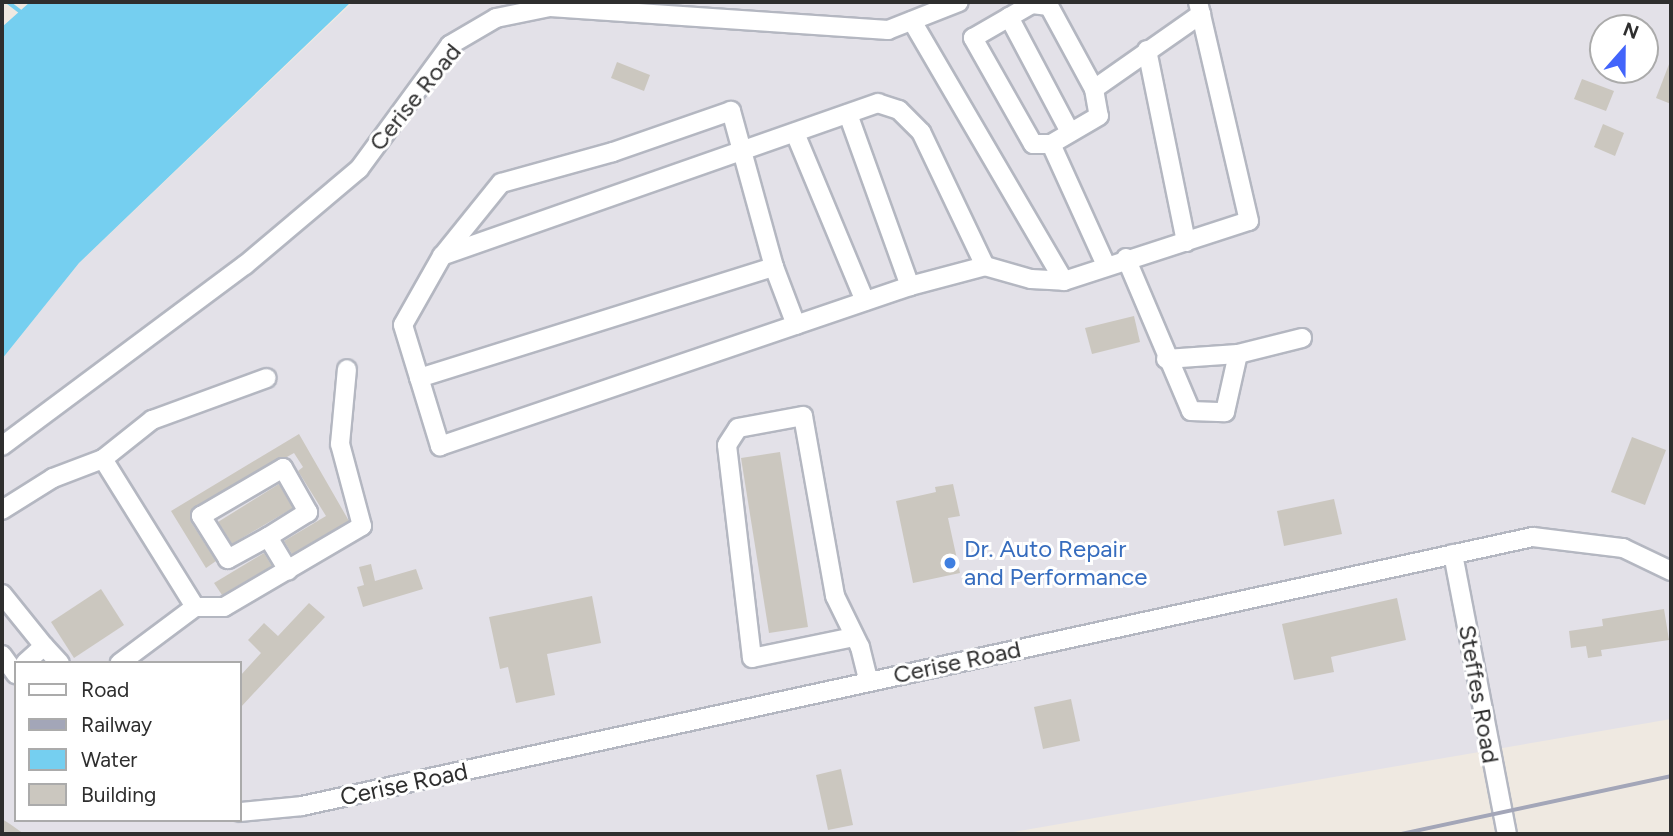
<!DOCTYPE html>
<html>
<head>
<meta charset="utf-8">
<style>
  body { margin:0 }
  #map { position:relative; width:1673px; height:836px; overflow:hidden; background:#efe9e1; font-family:Figtree,sans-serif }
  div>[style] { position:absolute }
  .industrial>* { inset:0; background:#e3e1e8 }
  .water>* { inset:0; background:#75cff0 }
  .stream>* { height:3.5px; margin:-1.75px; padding:0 1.75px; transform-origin:1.75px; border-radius:1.75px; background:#75cff0 }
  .building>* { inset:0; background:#cbc7bf }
  .roads { filter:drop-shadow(2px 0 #b4b7c1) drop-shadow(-2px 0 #b4b7c1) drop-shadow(0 2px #b4b7c1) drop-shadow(0 -2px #b4b7c1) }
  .minor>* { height:18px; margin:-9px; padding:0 9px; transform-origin:9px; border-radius:9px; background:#fff }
  .rail>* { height:3.5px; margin:-1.75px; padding:0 1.75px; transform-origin:1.75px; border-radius:1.75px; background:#a3a6b8 }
  .dots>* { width:19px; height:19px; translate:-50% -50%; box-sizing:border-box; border:4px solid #fff; border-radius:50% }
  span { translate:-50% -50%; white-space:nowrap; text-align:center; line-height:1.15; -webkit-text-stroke:6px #fff; paint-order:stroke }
  .street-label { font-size:24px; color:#2e2e2e }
  .shop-label { font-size:24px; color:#366cbe }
  .left { translate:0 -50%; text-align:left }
  .frame { position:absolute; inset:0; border:4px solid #2e2e2e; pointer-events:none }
  .legend { position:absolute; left:14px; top:661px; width:228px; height:161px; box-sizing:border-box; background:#fff; border:2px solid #ababab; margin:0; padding:9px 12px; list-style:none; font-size:21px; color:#2e2e2e }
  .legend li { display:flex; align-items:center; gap:14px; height:35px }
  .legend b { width:35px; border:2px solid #ababab }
  .north { position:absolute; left:1589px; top:14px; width:70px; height:70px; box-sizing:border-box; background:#fff; border:2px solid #ababab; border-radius:50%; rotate:21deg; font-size:19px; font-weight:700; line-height:28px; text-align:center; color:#2e2e2e }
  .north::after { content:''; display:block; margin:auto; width:24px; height:32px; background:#4264fb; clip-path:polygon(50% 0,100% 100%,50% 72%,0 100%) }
</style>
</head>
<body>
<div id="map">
  <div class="industrial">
    <div style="clip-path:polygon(evenodd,353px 2px,1671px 2px,1671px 719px,1002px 834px,2px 834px,2px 359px,79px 263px,353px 2px,1603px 28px,1645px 28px,1645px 70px,1603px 70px,1603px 28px,353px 2px,16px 663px,240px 663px,240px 820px,16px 820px,16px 663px)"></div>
  </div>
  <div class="water">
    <div style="clip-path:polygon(30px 2px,351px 2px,79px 263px,2px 359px,2px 27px)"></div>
  </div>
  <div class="stream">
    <div style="left:8px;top:2px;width:15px;rotate:37deg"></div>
  </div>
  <div class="building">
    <div style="clip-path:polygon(1671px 59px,1671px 104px,1656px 98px)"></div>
    <div style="clip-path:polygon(617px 62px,650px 75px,644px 91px,611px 78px)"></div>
    <div style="clip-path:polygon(1582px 79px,1614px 91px,1606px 111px,1574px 99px)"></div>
    <div style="clip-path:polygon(1603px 124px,1624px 133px,1615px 156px,1594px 147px)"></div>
    <div style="clip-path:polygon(1134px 316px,1140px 342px,1092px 354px,1085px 328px)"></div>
    <div style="clip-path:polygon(299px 434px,349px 521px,292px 554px,284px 541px,326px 516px,298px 471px,303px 467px,294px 453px,191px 510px,191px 522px,216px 561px,206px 568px,171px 511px)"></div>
    <div style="clip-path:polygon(1632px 437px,1666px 450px,1645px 505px,1611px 492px)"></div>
    <div style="clip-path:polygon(780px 452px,808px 627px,769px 633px,741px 458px)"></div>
    <div style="clip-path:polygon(279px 484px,293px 508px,232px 544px,218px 522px)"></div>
    <div style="clip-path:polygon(953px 484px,960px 516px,948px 518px,960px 573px,913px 583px,896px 501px,936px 492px,935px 487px)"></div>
    <div style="clip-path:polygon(1334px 499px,1342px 534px,1284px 546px,1277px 511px)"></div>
    <div style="clip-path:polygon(264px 553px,272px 566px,222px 595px,214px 583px)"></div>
    <div style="clip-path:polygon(371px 564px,375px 581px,416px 569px,423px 589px,363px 607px,357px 587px,364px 585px,359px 567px)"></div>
    <div style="clip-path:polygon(101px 589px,124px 625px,74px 658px,51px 622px)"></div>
    <div style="clip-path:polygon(592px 596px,601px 643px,547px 654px,555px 695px,516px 703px,508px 667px,500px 669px,489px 617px)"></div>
    <div style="clip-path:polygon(1397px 598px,1406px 640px,1331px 657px,1334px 672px,1294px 680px,1282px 624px)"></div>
    <div style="clip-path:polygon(309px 603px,325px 617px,240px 708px,240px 676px,261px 653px,248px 640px,264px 623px,278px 636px)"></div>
    <div style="clip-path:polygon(1664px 609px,1669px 640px,1601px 650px,1602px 656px,1588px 658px,1586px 646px,1571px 648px,1569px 631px,1603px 626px,1602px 619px)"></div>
    <div style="clip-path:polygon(1071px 699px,1080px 741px,1043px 749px,1034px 707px)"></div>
    <div style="clip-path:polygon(841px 769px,853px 825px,828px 830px,816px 775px)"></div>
    <div style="clip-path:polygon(2px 819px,10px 824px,24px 834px,2px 834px)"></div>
  </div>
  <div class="roads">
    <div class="minor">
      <div style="left:1009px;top:17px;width:130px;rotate:62.1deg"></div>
      <div style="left:912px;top:21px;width:301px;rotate:59.7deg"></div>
      <div style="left:1064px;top:281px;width:194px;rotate:-18deg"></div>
      <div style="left:1249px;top:221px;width:225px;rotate:-103.1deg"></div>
      <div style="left:1147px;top:50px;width:196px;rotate:78.5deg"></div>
      <div style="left:1094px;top:89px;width:27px;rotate:80deg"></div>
      <div style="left:1099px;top:116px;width:56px;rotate:149.7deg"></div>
      <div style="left:1051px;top:144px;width:18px;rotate:180deg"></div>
      <div style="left:1033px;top:144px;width:122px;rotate:-119.5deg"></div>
      <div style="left:973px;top:38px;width:68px;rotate:-30deg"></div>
      <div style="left:1032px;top:4px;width:17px;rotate:7deg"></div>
      <div style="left:1049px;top:6px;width:94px;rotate:61.5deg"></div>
      <div style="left:1094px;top:89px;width:131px;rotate:-35deg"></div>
      <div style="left:848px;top:114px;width:183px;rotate:70.2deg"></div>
      <div style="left:795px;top:133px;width:182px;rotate:67.4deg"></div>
      <div style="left:1051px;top:144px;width:133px;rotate:65.6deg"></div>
      <div style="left:1126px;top:258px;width:166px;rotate:67deg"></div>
      <div style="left:1191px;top:411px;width:34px;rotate:2deg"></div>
      <div style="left:1225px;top:412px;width:59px;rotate:-77.4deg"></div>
      <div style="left:1238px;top:354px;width:66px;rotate:-14deg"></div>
      <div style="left:985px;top:266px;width:148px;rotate:-115.5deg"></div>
      <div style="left:921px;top:132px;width:31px;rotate:-135deg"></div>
      <div style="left:899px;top:110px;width:22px;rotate:-162deg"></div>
      <div style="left:878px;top:103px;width:462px;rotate:160.7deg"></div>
      <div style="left:442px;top:256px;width:79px;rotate:119.5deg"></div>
      <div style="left:403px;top:325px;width:127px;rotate:73deg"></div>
      <div style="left:440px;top:446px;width:496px;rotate:-18.8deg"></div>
      <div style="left:910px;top:286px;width:78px;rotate:-14.9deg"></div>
      <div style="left:985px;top:266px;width:48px;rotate:15.8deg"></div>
      <div style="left:1031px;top:279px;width:33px;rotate:3deg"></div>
      <div style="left:774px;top:267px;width:62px;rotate:69.2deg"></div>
      <div style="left:1166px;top:359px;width:72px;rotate:-4deg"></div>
      <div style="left:419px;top:378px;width:372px;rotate:-17.4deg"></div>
      <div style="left:774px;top:267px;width:162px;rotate:-105.4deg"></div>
      <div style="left:731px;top:111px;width:125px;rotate:160.8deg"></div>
      <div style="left:613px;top:152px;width:116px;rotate:164.5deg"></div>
      <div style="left:501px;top:183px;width:92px;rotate:128.9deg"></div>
      <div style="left:2px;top:446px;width:303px;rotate:-36.7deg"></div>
      <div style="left:245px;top:265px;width:149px;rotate:-40.1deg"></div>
      <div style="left:359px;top:169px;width:154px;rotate:-53.7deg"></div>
      <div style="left:450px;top:45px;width:53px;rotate:-30.4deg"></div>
      <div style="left:496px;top:18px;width:55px;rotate:-11.5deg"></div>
      <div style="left:550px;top:7px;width:339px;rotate:3.9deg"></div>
      <div style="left:888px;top:30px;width:76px;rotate:-21.5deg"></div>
      <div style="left:103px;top:459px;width:174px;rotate:58.1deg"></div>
      <div style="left:195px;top:607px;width:94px;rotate:143.3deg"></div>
      <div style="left:2px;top:510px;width:60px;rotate:-32.1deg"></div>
      <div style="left:53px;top:478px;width:53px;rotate:-20.8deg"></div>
      <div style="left:103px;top:459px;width:63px;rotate:-38.5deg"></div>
      <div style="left:152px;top:420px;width:122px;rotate:-20.1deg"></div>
      <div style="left:268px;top:537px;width:46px;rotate:151.2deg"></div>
      <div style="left:228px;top:559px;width:51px;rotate:-122.1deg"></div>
      <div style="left:201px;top:516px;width:95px;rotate:-30.3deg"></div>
      <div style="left:283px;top:468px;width:51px;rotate:60.4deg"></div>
      <div style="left:308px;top:512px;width:47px;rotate:148deg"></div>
      <div style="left:268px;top:537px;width:39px;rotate:59deg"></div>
      <div style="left:1453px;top:554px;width:285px;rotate:79.1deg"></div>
      <div style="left:2px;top:594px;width:67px;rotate:51.1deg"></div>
      <div style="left:44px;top:646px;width:25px;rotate:138deg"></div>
      <div style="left:195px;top:607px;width:29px"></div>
      <div style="left:224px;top:607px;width:160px;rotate:-30.4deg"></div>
      <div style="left:362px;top:526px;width:85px;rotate:-105deg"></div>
      <div style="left:340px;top:444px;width:75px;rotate:-84.7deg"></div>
      <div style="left:854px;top:637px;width:104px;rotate:168.4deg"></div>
      <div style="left:752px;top:658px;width:214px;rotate:-96.7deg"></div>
      <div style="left:727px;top:445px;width:20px;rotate:-57deg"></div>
      <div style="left:738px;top:428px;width:66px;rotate:-10.5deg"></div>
      <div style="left:803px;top:416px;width:183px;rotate:79.9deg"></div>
      <div style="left:835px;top:596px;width:57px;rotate:63.9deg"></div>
      <div style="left:860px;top:647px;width:36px;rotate:76deg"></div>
      <div style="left:44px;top:646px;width:23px;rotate:47deg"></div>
      <div style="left:2px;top:655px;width:24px;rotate:54deg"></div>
      <div style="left:240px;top:812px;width:62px;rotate:-5.5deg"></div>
      <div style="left:302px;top:806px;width:1260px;rotate:-12.33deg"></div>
      <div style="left:1533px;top:537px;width:91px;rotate:7deg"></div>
      <div style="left:1623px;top:548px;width:53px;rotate:25.6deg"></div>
    </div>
  </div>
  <div class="rail">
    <div style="left:1401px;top:834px;width:276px;rotate:-12.1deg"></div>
  </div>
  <div class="dots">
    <div style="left:950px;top:563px;background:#3f7fe0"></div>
  </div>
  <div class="street-label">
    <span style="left:415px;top:97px;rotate:-51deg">Cerise Road</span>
    <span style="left:957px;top:662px;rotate:-12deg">Cerise Road</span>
    <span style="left:1479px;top:694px;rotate:80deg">Steffes Road</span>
    <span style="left:404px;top:784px;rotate:-12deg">Cerise Road</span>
  </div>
  <div class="shop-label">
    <span class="left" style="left:964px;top:563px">Dr. Auto Repair<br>and Performance</span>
  </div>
  <div class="frame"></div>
  <ul class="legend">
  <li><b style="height:9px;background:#fff"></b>Road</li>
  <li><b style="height:9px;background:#a3a6b8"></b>Railway</li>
  <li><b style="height:19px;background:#75cff0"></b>Water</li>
  <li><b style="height:19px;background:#cbc7bf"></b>Building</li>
  </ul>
  <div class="north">N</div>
</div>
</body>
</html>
